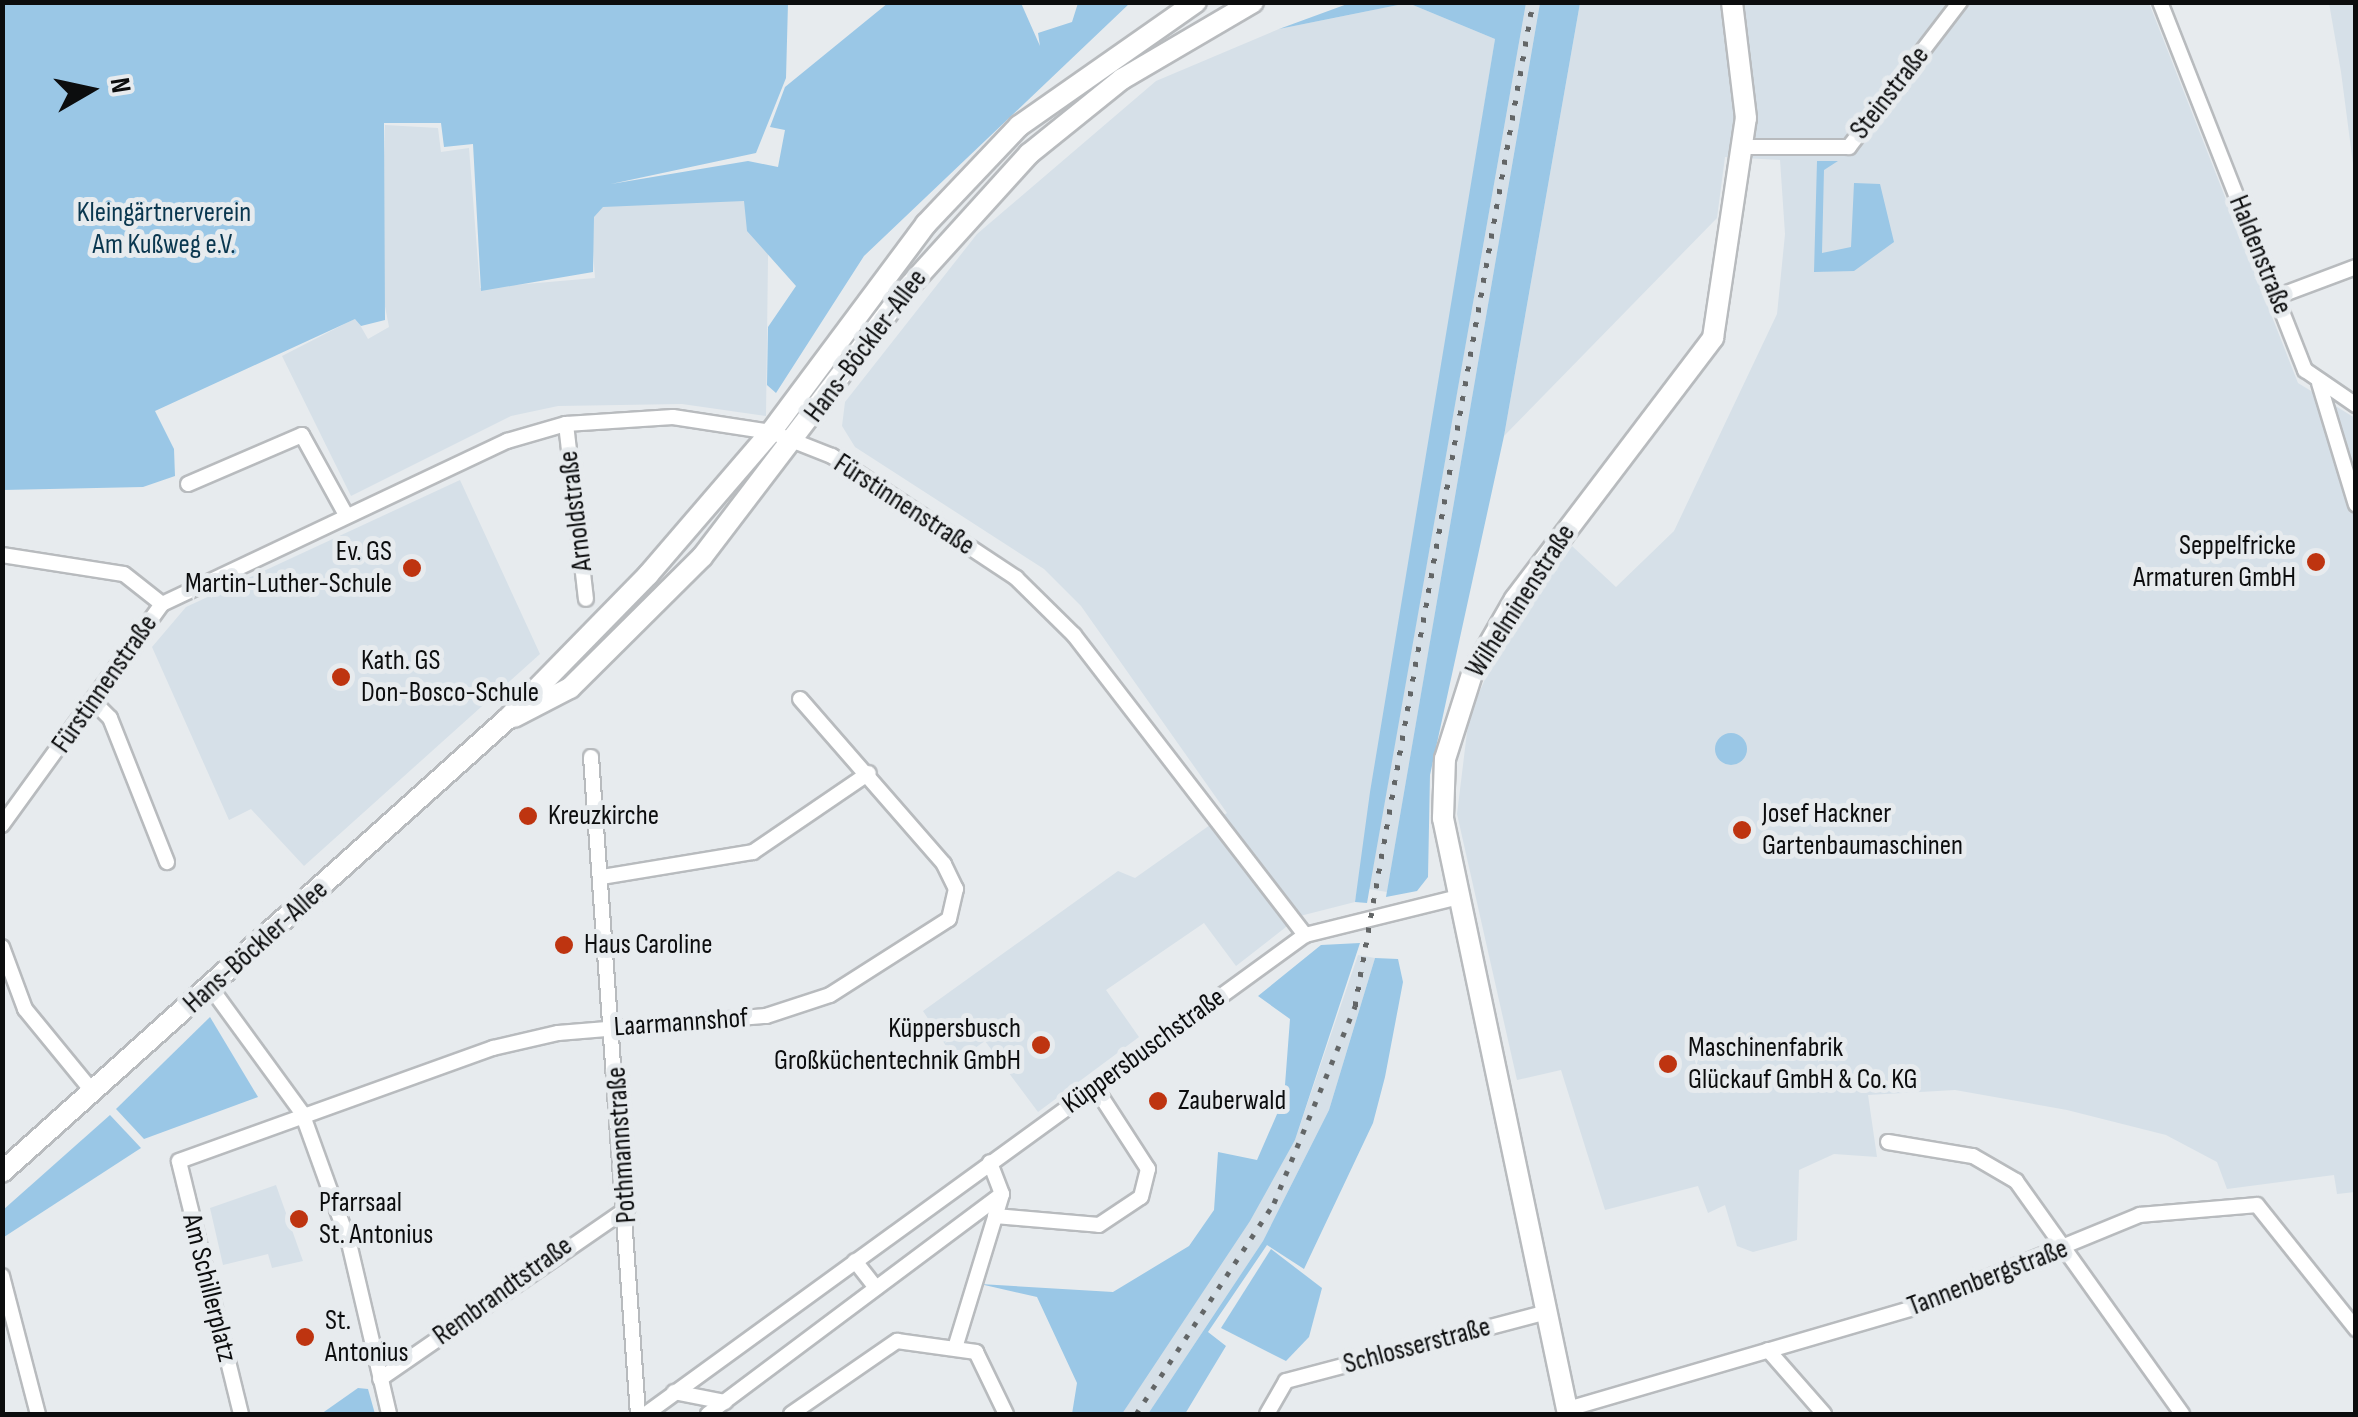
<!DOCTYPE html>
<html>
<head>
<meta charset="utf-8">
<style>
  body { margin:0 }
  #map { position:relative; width:2358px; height:1417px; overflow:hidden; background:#e7ebee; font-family:"Sofia Sans Condensed",sans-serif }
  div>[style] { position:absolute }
  .built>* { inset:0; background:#d6e0e8 }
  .green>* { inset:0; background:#9ac7e6 }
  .round { border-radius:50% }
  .roads { filter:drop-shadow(2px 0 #b8bbbe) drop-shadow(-2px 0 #b8bbbe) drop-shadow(0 2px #b8bbbe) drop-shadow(0 -2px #b8bbbe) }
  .street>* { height:14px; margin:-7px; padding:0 7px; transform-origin:7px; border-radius:7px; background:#fff }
  .secondary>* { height:20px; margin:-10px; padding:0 10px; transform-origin:10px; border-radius:10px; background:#fff }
  .rail>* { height:5px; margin-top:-2.5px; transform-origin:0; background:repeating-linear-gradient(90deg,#636667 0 5px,transparent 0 15px) }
  .dots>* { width:28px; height:28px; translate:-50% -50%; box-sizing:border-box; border:5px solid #e7ebee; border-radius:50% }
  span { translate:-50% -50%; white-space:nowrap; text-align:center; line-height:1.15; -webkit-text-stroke:10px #e7ebee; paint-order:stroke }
  .street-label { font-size:28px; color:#0c0d0e }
  .park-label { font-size:28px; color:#0a374f }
  .poi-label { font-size:28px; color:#0c0d0e }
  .right { translate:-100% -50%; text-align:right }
  .left { translate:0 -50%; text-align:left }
  .frame { position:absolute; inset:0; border:5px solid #0c0d0e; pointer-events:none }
  .north { position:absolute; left:40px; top:40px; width:100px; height:100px; -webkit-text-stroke:8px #e7ebee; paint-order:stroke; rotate:81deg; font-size:28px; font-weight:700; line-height:40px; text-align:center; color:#0c0d0e }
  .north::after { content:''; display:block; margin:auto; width:35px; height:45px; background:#0c0d0e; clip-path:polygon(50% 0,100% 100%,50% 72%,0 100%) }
</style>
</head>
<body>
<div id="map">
  <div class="built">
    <div style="clip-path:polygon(1408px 3px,1495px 39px,1355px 902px,1300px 916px,1236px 966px,1204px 923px,1106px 990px,1139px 1037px,1038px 1112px,985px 1041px,956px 1061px,923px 1011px,1118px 871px,1135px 878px,1227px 813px,1081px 606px,1044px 569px,855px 447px,842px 426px,845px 402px,977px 234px,1156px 81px,1279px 29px)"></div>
    <div style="clip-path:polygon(1526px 3px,1540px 3px,1387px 892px,1369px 889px)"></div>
    <div style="clip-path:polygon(1580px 3px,2149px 3px,2298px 383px,2355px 418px,2355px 1192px,2337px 1194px,2334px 1175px,2227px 1189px,2217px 1162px,2166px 1135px,2067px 1110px,1955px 1090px,1868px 1095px,1877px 1157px,1834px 1154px,1799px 1170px,1797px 1240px,1753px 1252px,1737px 1246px,1725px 1205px,1708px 1213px,1698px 1186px,1605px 1210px,1561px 1070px,1517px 1080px,1457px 814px,1469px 716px,1499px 647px,1572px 546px,1616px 587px,1674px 531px,1777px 314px,1785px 234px,1780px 160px,1725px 157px,1717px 218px,1504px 436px)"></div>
    <div style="clip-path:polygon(2329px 3px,2355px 3px,2355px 179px,2341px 72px)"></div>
    <div style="clip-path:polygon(385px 125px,438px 128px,441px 152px,469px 148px,480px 288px,595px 278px,589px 197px,769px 181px,766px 416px,682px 404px,558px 406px,511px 416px,351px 496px,282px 356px,356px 318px,368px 339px,389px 327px,380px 281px)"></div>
    <div style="clip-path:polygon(460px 480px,540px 654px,304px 866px,251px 809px,229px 820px,152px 647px,186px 607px)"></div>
    <div style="clip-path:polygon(1358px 955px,1375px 958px,1329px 1110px,1263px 1241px,1148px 1414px,1122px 1414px,1295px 1140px)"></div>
    <div style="clip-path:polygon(276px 1185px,303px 1261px,272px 1268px,268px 1254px,223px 1265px,210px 1208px)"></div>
  </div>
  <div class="green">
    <div style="clip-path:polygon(2px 3px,788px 3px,786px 78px,756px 153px,611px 184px,748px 161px,778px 167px,785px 130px,770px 127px,785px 87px,888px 3px,1021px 3px,1040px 46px,1038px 33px,1072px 22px,1078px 3px,1130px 3px,864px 256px,776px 393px,767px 385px,768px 327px,796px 286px,747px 231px,744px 201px,603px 207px,594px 217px,593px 272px,481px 291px,473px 144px,444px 147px,441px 123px,384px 123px,385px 320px,361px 326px,355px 319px,155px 411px,174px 449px,175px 476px,143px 487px,3px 490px)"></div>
    <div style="clip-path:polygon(1350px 3px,1526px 3px,1367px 903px,1355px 902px,1370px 792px,1495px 39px,1408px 3px,1279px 29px)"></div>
    <div style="clip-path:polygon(1540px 3px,1580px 3px,1504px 436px,1430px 775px,1428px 877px,1417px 891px,1386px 897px)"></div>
    <div style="clip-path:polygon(1817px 161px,1838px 161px,1824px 170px,1822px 253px,1851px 247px,1854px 183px,1880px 184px,1894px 242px,1854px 271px,1814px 272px)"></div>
    <div class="round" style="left:1715px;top:733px;width:32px;height:32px"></div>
    <div style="clip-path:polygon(1360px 943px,1295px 1140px,1250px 1221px,1122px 1414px,1072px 1414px,1077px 1383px,1037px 1297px,980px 1284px,1113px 1292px,1189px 1246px,1214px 1210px,1218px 1152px,1257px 1160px,1284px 1098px,1290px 1019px,1258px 996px,1321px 945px)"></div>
    <div style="clip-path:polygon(1375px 958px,1398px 959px,1403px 982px,1385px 1077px,1373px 1123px,1304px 1269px,1267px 1245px,1208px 1332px,1226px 1346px,1185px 1414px,1148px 1414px,1263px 1241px,1329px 1110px)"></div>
    <div style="clip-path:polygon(210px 1017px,258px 1097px,144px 1139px,116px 1109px)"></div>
    <div style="clip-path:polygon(110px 1115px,141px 1148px,4px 1237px,3px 1210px)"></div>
    <div style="clip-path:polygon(1271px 1249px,1322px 1288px,1309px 1337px,1286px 1361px,1221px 1328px)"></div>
    <div style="clip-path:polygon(358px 1388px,368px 1389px,375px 1414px,321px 1414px)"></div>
  </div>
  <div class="roads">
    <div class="street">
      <div style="left:2160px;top:2px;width:396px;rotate:68.5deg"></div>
      <div style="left:2305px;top:370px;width:62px;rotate:34.5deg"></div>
      <div style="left:1743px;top:147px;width:106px"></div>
      <div style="left:1849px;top:147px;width:183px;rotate:-52.6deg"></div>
      <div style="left:2276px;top:297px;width:85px;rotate:-20.6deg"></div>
      <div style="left:2319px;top:383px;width:127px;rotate:73.1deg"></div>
      <div style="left:566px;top:424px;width:176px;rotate:83.5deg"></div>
      <div style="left:188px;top:484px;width:124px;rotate:-23.3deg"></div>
      <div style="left:302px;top:435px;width:91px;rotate:61.2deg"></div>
      <div style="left:2px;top:555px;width:123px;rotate:8.9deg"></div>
      <div style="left:124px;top:574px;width:48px;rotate:38.3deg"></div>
      <div style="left:93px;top:701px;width:24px;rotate:45deg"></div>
      <div style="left:110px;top:718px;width:155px;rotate:68.4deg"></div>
      <div style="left:591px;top:757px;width:659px;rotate:85.91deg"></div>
      <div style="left:2px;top:825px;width:273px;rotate:-54.1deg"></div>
      <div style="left:162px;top:604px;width:382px;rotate:-25.3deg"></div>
      <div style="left:507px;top:441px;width:61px;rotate:-16.1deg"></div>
      <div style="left:566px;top:424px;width:107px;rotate:-3.7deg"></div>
      <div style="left:673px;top:417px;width:99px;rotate:8.7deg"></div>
      <div style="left:771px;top:432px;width:66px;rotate:21.5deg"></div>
      <div style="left:832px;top:456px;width:221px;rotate:33.5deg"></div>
      <div style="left:1016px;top:578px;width:81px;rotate:44.5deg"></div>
      <div style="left:1074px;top:635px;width:379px;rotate:52.4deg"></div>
      <div style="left:602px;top:877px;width:153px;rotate:-9.4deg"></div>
      <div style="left:753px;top:852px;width:140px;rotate:-34.3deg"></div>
      <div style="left:2px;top:947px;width:66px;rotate:69.6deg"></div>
      <div style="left:25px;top:1009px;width:107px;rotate:50.7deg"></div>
      <div style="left:211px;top:988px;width:155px;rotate:53.9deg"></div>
      <div style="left:302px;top:1113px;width:138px;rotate:70.1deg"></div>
      <div style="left:349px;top:1243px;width:176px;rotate:76.8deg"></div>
      <div style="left:1888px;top:1142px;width:86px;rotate:9.4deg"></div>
      <div style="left:1973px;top:1156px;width:50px;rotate:30.2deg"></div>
      <div style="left:2016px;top:1181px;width:286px;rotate:54.5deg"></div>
      <div style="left:995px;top:1216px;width:104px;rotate:4.9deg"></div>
      <div style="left:1099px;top:1225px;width:50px;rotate:-33.7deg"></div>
      <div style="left:1141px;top:1197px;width:29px;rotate:-76deg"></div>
      <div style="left:1148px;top:1169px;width:98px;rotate:-122.9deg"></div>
      <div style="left:855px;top:1261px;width:34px;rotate:52deg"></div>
      <div style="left:2px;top:1276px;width:143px;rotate:75.4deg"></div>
      <div style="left:955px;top:1348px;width:161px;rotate:-73deg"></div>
      <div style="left:1002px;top:1194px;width:34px;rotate:-111deg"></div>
      <div style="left:1768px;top:1350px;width:85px;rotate:48.8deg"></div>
      <div style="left:380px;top:1379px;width:301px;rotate:-34.6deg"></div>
      <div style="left:674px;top:1392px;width:52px;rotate:11.1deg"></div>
      <div style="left:1568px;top:1409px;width:359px;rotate:-16.3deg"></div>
      <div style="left:1913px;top:1308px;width:245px;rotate:-22.3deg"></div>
      <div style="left:2140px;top:1215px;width:117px;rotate:-4.9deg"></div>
      <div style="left:2257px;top:1205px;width:159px;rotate:51.4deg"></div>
      <div style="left:241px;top:1414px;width:260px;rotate:-103.8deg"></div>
      <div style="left:179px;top:1161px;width:334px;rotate:-19.8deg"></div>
      <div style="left:493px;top:1048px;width:67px;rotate:-13deg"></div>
      <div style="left:558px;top:1033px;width:209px;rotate:-4.7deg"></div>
      <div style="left:766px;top:1016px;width:67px;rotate:-18.2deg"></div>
      <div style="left:830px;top:995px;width:141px;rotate:-32.6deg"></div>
      <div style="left:949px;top:919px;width:31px;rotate:-77deg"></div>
      <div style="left:956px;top:889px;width:28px;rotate:-116deg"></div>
      <div style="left:944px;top:864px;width:219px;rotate:-131.1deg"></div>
      <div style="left:646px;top:1414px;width:815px;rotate:-36.01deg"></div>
      <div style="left:1305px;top:935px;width:158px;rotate:-13.9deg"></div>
      <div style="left:708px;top:1414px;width:367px;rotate:-36.8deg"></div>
      <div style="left:791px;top:1414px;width:129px;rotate:-34.6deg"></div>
      <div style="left:897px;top:1341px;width:80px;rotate:7.9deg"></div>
      <div style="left:976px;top:1352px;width:69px;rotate:64.2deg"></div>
      <div style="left:1267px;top:1414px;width:38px;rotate:-60deg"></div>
      <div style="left:1286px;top:1381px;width:271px;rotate:-14.8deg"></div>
    </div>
    <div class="secondary">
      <div style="left:514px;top:717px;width:63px;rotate:-27.4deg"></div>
      <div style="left:570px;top:688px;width:186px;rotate:-44.8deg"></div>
      <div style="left:702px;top:557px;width:332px;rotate:-52.7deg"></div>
      <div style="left:903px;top:293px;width:188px;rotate:-47.8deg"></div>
      <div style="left:1029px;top:154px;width:119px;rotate:-38.9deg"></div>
      <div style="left:1122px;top:79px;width:152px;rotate:-30.4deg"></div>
      <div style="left:2px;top:1172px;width:678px;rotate:-41.89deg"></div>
      <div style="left:507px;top:719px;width:202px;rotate:-45.6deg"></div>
      <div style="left:648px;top:575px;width:189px;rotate:-49.3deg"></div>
      <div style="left:771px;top:432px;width:259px;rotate:-53.3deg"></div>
      <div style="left:926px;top:224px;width:135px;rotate:-46.5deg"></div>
      <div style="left:1019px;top:126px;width:216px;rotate:-35deg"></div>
      <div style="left:1568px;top:1414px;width:609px;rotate:-101.85deg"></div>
      <div style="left:1443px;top:818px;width:59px;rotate:-88.1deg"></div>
      <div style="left:1445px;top:759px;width:89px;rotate:-72.4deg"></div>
      <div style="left:1472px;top:674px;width:86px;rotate:-60.2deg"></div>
      <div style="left:1515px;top:599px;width:328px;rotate:-52.8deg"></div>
      <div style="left:1713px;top:338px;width:222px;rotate:-81.5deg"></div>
      <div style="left:1746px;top:118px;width:117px;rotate:-96.9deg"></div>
    </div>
  </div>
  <div class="rail">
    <div style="left:1136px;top:1414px;width:252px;rotate:-56.8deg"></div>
    <div style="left:1274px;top:1203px;width:213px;rotate:-67.6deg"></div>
    <div style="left:1355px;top:1006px;width:1020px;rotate:-79.95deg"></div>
  </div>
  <div class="dots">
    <div style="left:2316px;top:562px;background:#be3410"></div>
    <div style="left:412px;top:568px;background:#be3410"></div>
    <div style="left:341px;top:677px;background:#be3410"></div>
    <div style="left:528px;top:816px;background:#be3410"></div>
    <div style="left:1742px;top:830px;background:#be3410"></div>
    <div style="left:564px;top:945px;background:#be3410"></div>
    <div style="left:1041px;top:1045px;background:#be3410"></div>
    <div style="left:1668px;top:1064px;background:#be3410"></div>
    <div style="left:1158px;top:1101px;background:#be3410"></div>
    <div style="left:299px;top:1219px;background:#be3410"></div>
    <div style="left:305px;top:1337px;background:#be3410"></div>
  </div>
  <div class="street-label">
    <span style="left:1890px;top:93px;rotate:-52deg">Steinstraße</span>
    <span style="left:2260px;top:255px;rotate:68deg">Haldenstraße</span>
    <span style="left:866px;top:346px;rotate:-53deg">Hans-Böckler-Allee</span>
    <span style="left:904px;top:505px;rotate:33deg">Fürstinnenstraße</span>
    <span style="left:576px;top:511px;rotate:-97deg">Arnoldstraße</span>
    <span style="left:1521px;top:601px;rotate:-57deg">Wilhelminenstraße</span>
    <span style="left:105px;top:684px;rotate:-55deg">Fürstinnenstraße</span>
    <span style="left:256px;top:947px;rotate:-42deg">Hans-Böckler-Allee</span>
    <span style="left:681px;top:1023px;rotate:-4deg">Laarmannshof</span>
    <span style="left:1144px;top:1051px;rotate:-36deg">Küppersbuschstraße</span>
    <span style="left:622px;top:1145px;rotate:-94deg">Pothmannstraße</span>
    <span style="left:1988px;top:1278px;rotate:-21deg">Tannenbergstraße</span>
    <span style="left:209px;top:1288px;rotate:76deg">Am Schillerplatz</span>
    <span style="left:503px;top:1291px;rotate:-36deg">Rembrandtstraße</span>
    <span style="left:1417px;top:1346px;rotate:-15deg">Schlosserstraße</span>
  </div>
  <div class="park-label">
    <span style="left:164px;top:229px">Kleingärtnerverein<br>Am Kußweg e.V.</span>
  </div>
  <div class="poi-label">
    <span class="right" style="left:2296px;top:562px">Seppelfricke<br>Armaturen GmbH</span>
    <span class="right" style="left:392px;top:568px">Ev. GS<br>Martin-Luther-Schule</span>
    <span class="left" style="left:361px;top:677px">Kath. GS<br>Don-Bosco-Schule</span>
    <span class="left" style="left:1762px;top:830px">Josef Hackner<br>Gartenbaumaschinen</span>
    <span class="left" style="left:548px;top:816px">Kreuzkirche</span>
    <span class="left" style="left:584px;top:945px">Haus Caroline</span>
    <span class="right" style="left:1021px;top:1045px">Küppersbusch<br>Großküchentechnik GmbH</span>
    <span class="left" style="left:1688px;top:1064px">Maschinenfabrik<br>Glückauf GmbH &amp; Co. KG</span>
    <span class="left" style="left:1178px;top:1101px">Zauberwald</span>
    <span class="left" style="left:319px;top:1219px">Pfarrsaal<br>St. Antonius</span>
    <span class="left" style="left:325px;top:1337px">St.<br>Antonius</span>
  </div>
  <div class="frame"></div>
  <div class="north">N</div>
</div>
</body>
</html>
